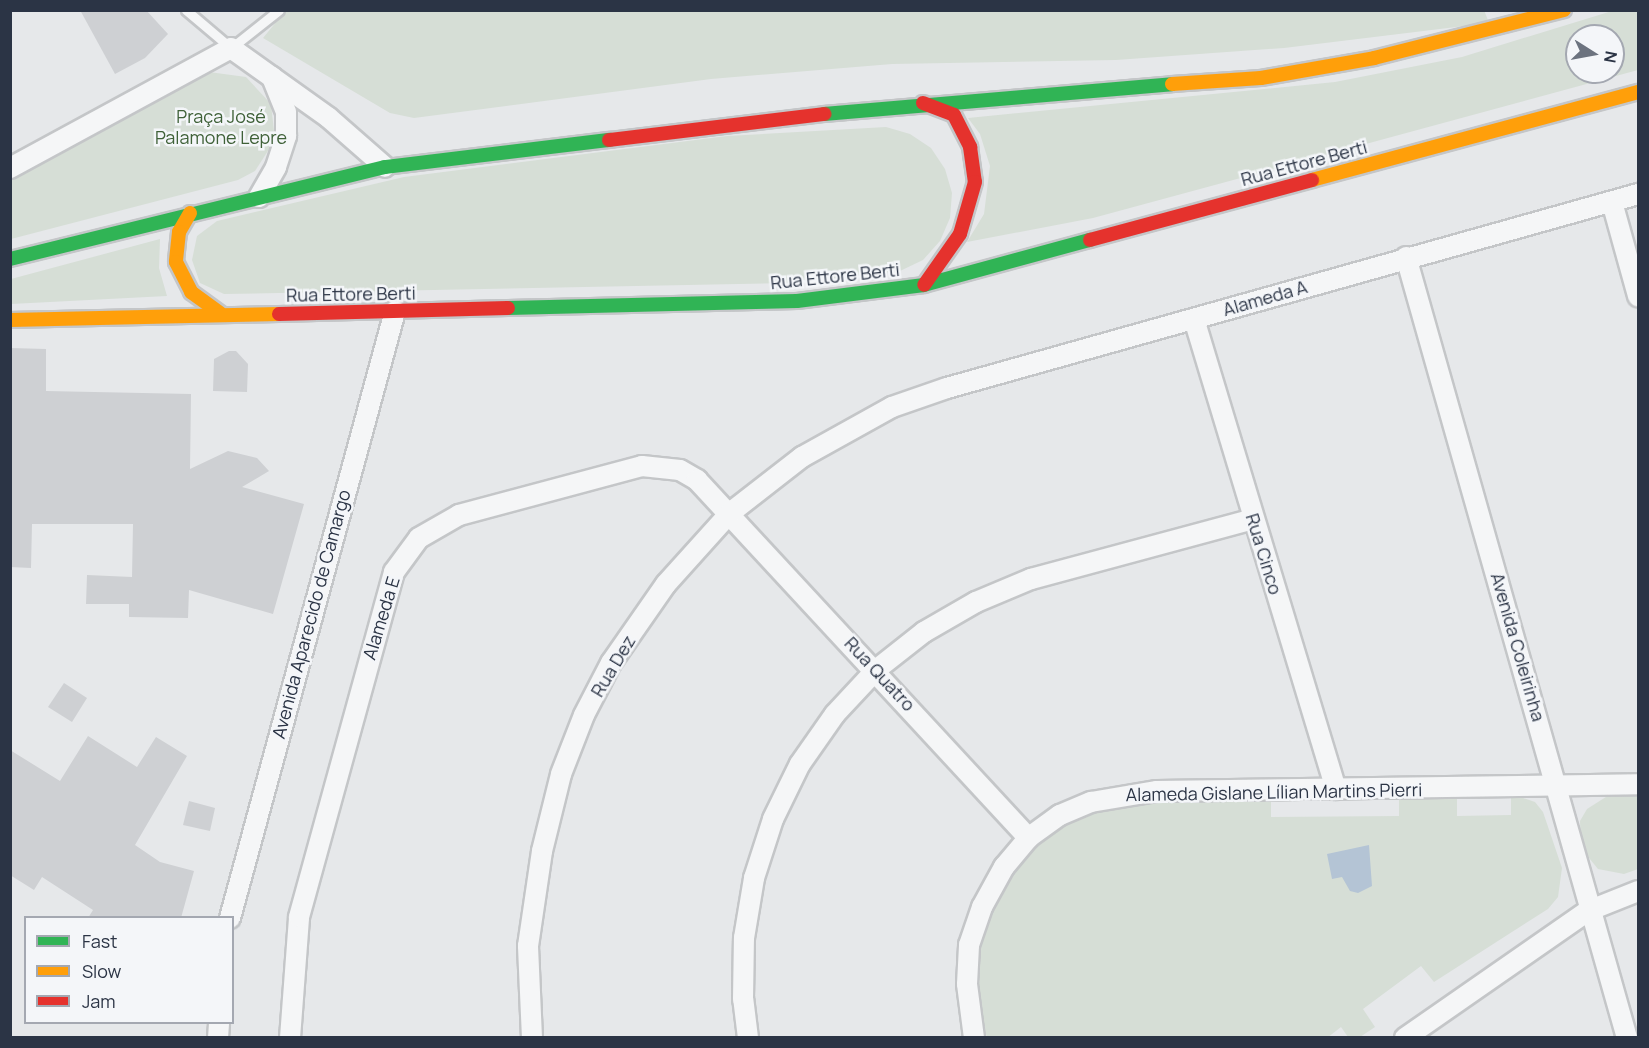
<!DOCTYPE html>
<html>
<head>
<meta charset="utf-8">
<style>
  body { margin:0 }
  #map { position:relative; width:1649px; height:1048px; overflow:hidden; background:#e6e8ea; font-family:Manrope,sans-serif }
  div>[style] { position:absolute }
  .green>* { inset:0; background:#d6ded6 }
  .water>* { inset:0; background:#b4c4d5 }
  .building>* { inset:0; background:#ced0d3 }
  .roads { filter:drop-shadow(2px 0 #c4c6c8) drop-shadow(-2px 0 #c4c6c8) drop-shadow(0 2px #c4c6c8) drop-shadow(0 -2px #c4c6c8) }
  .lane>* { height:9px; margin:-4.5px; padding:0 4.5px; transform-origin:4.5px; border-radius:4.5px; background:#f5f6f7 }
  .street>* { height:20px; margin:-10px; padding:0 10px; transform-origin:10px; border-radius:10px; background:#f5f6f7 }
  .fast>* { height:14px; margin:-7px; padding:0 7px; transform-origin:7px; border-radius:7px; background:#30b455 }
  .slow>* { height:14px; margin:-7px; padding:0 7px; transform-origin:7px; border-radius:7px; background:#ff9f0a }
  .jam>* { height:14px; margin:-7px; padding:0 7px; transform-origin:7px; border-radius:7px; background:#e5322d }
  span { translate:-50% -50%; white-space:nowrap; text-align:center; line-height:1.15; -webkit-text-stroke:5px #f4f6f9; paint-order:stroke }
  .park-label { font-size:18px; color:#3f6138 }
  .street-label { font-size:18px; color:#2b3445 }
  .frame { position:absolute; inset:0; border:12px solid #2b3445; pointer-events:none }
  .legend { position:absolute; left:24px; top:916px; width:210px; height:108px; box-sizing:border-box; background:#f4f6f9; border:2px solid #a4a8b1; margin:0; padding:8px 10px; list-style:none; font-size:18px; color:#2b3445 }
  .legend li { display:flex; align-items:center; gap:12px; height:30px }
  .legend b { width:30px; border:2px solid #a4a8b1 }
  .north { position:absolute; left:1565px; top:24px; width:60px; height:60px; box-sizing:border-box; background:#f4f6f9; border:2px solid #a4a8b1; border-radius:50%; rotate:101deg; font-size:16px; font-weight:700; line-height:24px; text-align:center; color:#2b3445 }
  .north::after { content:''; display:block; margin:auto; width:21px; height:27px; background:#6c737f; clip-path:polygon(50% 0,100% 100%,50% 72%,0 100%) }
</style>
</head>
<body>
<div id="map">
  <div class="green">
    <div style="clip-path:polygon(286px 10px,1484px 10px,1489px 23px,1284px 48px,1116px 60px,892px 64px,711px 79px,414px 118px,390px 113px,263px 38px)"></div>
    <div style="clip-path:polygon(evenodd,1612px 11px,1638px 11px,1638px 70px,1093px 218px,967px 242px,984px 214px,990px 166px,980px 134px,968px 118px,1335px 82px,1462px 57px,1612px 11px,1577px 36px,1613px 36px,1613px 72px,1577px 72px,1577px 36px)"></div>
    <div style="clip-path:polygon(209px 72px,246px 77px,271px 104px,275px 140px,255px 171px,238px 180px,11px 239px,11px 180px)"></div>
    <div style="clip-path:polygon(886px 127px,910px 134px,931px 148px,945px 169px,952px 193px,950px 218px,940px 241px,923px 260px,900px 271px,793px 283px,224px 294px,200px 283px,192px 260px,197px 236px,217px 221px,404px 177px,727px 136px)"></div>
    <div style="clip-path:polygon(160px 239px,159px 268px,167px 296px,11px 304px,11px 279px)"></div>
    <div style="clip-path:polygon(1638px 793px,1638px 869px,1624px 874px,1598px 869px,1581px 848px,1580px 821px,1587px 809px,1609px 795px)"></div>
    <div style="clip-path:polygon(1457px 794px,1457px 816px,1511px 815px,1511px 794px,1535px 802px,1543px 812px,1562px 868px,1558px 897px,1548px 909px,1434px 982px,1421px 966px,1363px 1009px,1375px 1027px,1360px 1037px,1348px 1037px,1341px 1027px,1327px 1038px,987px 1038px,975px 990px,975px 960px,990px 902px,1024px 852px,1071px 817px,1128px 799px,1271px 796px,1271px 817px,1399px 816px,1399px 795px)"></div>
  </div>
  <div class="water">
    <div style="clip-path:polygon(1369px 845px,1372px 886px,1358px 893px,1350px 891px,1342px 877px,1332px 879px,1327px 854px)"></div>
  </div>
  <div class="building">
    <div style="clip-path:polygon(80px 10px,146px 10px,168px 34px,145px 58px,115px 74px)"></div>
    <div style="clip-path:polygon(10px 348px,46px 349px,46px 391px,191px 394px,190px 469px,228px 451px,257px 458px,269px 471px,242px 487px,304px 504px,273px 614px,189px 590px,188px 618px,129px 617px,129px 604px,86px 604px,87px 575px,132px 577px,133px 524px,32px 524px,31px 568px,10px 567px)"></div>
    <div style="clip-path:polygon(229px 351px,236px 351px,248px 364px,247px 392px,213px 391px,214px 359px)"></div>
    <div style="clip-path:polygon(64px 683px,87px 698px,72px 722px,48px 707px)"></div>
    <div style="clip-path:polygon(88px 736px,137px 767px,156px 737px,187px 756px,135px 845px,160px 862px,194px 871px,181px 918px,88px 918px,93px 910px,42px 877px,34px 890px,10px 875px,10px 750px,60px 781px)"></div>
    <div style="clip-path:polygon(189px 801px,215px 808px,210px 831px,183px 825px)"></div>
  </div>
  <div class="roads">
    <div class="lane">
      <div style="left:186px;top:10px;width:59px;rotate:40.2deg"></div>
      <div style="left:231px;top:48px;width:61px;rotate:-38.4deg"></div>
    </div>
    <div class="street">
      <div style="left:10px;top:168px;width:251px;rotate:-28.5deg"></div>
      <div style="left:231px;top:48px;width:120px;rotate:35.5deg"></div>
      <div style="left:329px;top:118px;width:74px;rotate:41.2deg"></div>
      <div style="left:259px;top:197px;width:34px;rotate:-60deg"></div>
      <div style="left:276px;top:167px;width:33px;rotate:-72deg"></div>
      <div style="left:286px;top:136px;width:24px;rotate:-90deg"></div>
      <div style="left:286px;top:112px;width:38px;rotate:-112deg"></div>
      <div style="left:1612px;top:202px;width:98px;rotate:74.5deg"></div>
      <div style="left:1406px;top:257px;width:812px;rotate:74.2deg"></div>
      <div style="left:1194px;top:319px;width:491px;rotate:73.2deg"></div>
      <div style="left:230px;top:918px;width:629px;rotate:-74.79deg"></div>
      <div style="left:218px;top:1038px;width:16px;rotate:-86deg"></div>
      <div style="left:290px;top:1038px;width:121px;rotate:-85.7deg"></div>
      <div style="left:299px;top:917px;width:358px;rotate:-74.6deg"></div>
      <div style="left:394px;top:572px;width:42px;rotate:-53.7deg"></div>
      <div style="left:419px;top:538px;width:46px;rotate:-29.9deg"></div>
      <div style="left:459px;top:515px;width:189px;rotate:-15deg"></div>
      <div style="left:642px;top:466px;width:38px;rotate:6deg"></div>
      <div style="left:680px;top:470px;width:20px;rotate:30deg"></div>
      <div style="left:697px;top:480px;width:488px;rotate:47.2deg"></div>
      <div style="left:532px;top:1038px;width:92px;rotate:-92.5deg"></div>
      <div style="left:528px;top:946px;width:96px;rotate:-81.6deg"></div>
      <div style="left:542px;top:851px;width:79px;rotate:-76.1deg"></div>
      <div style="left:561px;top:774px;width:63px;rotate:-68.7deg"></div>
      <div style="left:584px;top:715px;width:59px;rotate:-62.6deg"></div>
      <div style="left:611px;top:663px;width:96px;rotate:-55.2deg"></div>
      <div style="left:666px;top:584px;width:96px;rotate:-48deg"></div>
      <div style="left:730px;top:513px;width:91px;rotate:-37.9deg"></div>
      <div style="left:802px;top:457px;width:103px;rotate:-29.1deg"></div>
      <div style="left:892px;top:407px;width:58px;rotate:-19.1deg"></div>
      <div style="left:947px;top:388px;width:718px;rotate:-15.68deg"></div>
      <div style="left:748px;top:1038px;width:39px;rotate:-97deg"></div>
      <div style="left:743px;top:999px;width:61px;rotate:-89.1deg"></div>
      <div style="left:744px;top:938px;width:61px;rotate:-80.5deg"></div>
      <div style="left:754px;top:878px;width:62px;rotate:-72.1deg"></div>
      <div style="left:773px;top:819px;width:61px;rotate:-63.9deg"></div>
      <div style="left:800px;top:764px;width:61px;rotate:-55deg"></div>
      <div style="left:835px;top:714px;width:62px;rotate:-47deg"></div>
      <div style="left:877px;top:669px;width:60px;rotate:-38.2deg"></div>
      <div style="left:924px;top:632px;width:60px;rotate:-30deg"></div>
      <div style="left:976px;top:602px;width:60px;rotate:-22.7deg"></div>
      <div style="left:1031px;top:579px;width:230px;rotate:-15.1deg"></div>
      <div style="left:974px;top:1038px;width:54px;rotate:-97.4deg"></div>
      <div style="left:967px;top:984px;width:39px;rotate:-87deg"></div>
      <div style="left:969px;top:945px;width:40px;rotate:-71.1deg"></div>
      <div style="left:982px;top:907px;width:46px;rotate:-61.2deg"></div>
      <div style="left:1004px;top:867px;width:38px;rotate:-50deg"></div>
      <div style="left:1028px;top:838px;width:39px;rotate:-36deg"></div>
      <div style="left:1060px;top:815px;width:34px;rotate:-23deg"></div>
      <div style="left:1091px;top:802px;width:67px;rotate:-9.5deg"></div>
      <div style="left:1157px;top:791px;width:481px;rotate:-0.8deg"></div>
      <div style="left:1405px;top:1038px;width:223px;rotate:-34.8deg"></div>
      <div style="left:1588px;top:911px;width:54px;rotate:-21.8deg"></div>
    </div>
    <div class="fast">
      <div style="left:824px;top:114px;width:349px;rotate:-4.9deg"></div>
      <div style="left:10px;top:259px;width:386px;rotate:-13.8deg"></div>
      <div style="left:385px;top:167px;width:226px;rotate:-6.9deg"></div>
      <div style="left:508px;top:308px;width:289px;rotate:-1.4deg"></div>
      <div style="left:797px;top:301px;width:128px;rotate:-7.2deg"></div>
      <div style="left:924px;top:285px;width:172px;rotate:-15.2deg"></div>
    </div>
    <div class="slow">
      <div style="left:1172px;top:84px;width:89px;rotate:-3.9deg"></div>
      <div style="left:1261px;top:78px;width:115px;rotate:-10deg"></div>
      <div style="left:1374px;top:58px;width:196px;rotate:-14.2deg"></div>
      <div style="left:1312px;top:180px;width:338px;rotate:-15.1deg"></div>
      <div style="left:190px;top:213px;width:22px;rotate:120deg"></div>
      <div style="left:179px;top:232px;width:30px;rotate:96deg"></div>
      <div style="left:176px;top:262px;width:34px;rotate:63deg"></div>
      <div style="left:191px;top:292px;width:36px;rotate:36deg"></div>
      <div style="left:10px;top:320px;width:269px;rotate:-1.3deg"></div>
    </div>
    <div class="jam">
      <div style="left:923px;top:103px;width:33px;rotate:21deg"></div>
      <div style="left:954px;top:115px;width:36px;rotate:63deg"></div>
      <div style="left:970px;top:147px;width:35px;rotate:82deg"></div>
      <div style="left:975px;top:182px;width:54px;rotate:106.1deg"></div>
      <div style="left:960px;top:234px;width:62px;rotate:125.2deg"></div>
      <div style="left:609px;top:140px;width:217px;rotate:-6.9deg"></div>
      <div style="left:1090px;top:240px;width:230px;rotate:-15.1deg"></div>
      <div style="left:279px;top:314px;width:229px;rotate:-1.5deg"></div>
    </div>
  </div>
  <div class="park-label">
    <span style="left:221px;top:127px">Praça José<br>Palamone Lepre</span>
  </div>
  <div class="street-label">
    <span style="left:1304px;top:163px;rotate:-15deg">Rua Ettore Berti</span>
    <span style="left:835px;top:276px;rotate:-6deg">Rua Ettore Berti</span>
    <span style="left:351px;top:294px;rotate:-1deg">Rua Ettore Berti</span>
    <span style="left:1265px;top:298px;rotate:-16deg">Alameda A</span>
    <span style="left:1264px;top:554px;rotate:73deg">Rua Cinco</span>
    <span style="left:311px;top:614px;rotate:-75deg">Avenida Aparecido de Camargo</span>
    <span style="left:381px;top:618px;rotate:-73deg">Alameda E</span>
    <span style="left:1518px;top:647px;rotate:74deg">Avenida Coleirinha</span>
    <span style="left:613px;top:666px;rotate:-59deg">Rua Dez</span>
    <span style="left:880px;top:674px;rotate:47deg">Rua Quatro</span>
    <span style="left:1274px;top:792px;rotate:-1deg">Alameda Gislane Lílian Martins Pierri</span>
  </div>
  <div class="frame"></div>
  <ul class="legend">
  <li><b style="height:8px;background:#30b455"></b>Fast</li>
  <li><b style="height:8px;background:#ff9f0a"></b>Slow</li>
  <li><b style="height:8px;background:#e5322d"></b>Jam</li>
  </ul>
  <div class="north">N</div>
</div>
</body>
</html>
